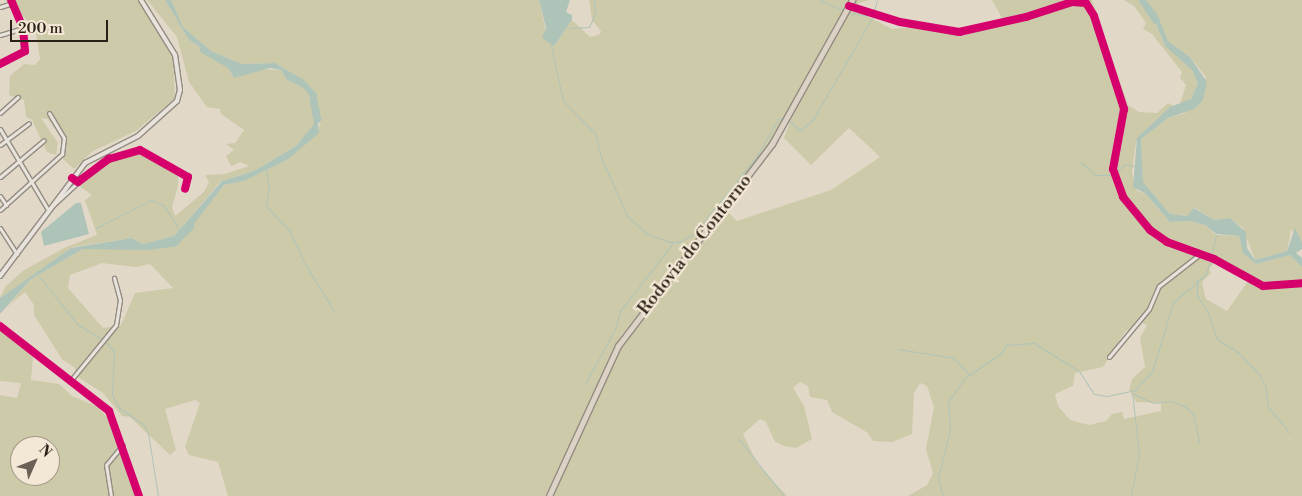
<!DOCTYPE html>
<html>
<head>
<meta charset="utf-8">
<style>
  body { margin:0 }
  #map { position:relative; width:1302px; height:496px; overflow:hidden; background:#e2d8c8; font-family:"Libre Bodoni",serif }
  div>[style] { position:absolute }
  .green>* { inset:0; background:#cdcaa9 }
  .water>* { inset:0; background:#afc4b8 }
  .stream>* { height:1px; margin:-0.5px; padding:0 0.5px; transform-origin:0.5px; border-radius:0.5px; background:#afc4b8 }
  .river>* { height:5.5px; margin:-2.75px; padding:0 2.75px; transform-origin:2.75px; border-radius:2.75px; background:#afc4b8 }
  .roads { filter:drop-shadow(1px 0 #938c82) drop-shadow(-1px 0 #938c82) drop-shadow(0 1px #938c82) drop-shadow(0 -1px #938c82) }
  .minor>* { height:3px; margin:-1.5px; padding:0 1.5px; transform-origin:1.5px; border-radius:1.5px; background:#e8e3dc }
  .tertiary>* { height:4px; margin:-2px; padding:0 2px; transform-origin:2px; border-radius:2px; background:#e8e3dc }
  .secondary>* { height:4px; margin:-2px; padding:0 2px; transform-origin:2px; border-radius:2px; background:#e8e3dc }
  .primary>* { height:4.5px; margin:-2.25px; padding:0 2.25px; transform-origin:2.25px; border-radius:2.25px; background:#dcd3c6 }
  .cycleway>* { height:8px; margin:-4px; padding:0 4px; transform-origin:4px; border-radius:4px; background:#d6006c }
  span { translate:-50% -50%; white-space:nowrap; text-align:center; line-height:1.15; -webkit-text-stroke:4.5px #f3e7d5; paint-order:stroke }
  .street-label { font-size:18px; color:#292017 }
  .north { position:absolute; left:10px; top:436px; width:50px; height:50px; box-sizing:border-box; background:#f3e7d5; border:1px solid #a29789; border-radius:50%; rotate:46deg; font-size:14px; font-weight:700; line-height:20px; text-align:center; color:#292017 }
  .north::after { content:''; display:block; margin:auto; width:18px; height:22px; background:#6a6055; clip-path:polygon(50% 0,100% 100%,50% 72%,0 100%) }
  .scale { position:absolute; left:10px; top:20px; width:98px; height:22px; box-sizing:border-box; border:2px solid #292017; border-top:0; padding-left:6px; font-size:15px; line-height:18px; white-space:nowrap; color:#292017; -webkit-text-stroke:4px #f3e7d5; paint-order:stroke }
</style>
</head>
<body>
<div id="map">
  <div class="green">
    <div style="clip-path:polygon(5px 0,138px 0,173px 52px,175px 98px,136px 131px,93px 151px,74px 169px,63px 159px,63px 139px,48px 119px,41px 118px,58px 143px,56px 155px,47px 152px,32px 120px,26px 117px,24px 100px,9px 95px,10px 76px,24px 64px,35px 65px,40px 59px,35px 27px)"></div>
    <div style="clip-path:polygon(147px 0,165px 0,189px 40px,224px 62px,233px 77px,256px 69px,281px 70px,287px 80px,308px 90px,315px 124px,296px 146px,254px 171px,221px 181px,174px 236px,143px 244px,132px 238px,73px 247px,0 298px,5px 287px,24px 270px,66px 247px,97px 235px,85px 200px,92px 195px,79px 186px,104px 164px,141px 153px,178px 172px,178px 186px,172px 207px,175px 216px,204px 192px,209px 182px,205px 175px,225px 174px,249px 166px,240px 162px,231px 166px,226px 156px,234px 150px,226px 144px,235px 143px,244px 130px,221px 114px,220px 109px,207px 107px,189px 82px,177px 37px)"></div>
    <div style="clip-path:polygon(evenodd,171px 0,539px 0,546px 33px,554px 46px,572px 20px,590px 37px,599px 35px,601px 31px,592px 20px,589px 0,850px 0,774px 139px,621px 336px,545px 496px,228px 496px,218px 462px,189px 455px,185px 447px,200px 403px,195px 400px,165px 409px,176px 450px,170px 455px,130px 417px,122px 416px,103px 393px,75px 375px,75px 368px,62px 359px,34px 315px,34px 305px,25px 292px,8px 306px,31px 279px,83px 249px,176px 246px,224px 185px,244px 181px,287px 160px,318px 131px,321px 120px,315px 93px,299px 77px,275px 63px,242px 64px,211px 51px,183px 27px,171px 0,102px 263px,136px 267px,150px 264px,173px 288px,135px 293px,121px 325px,103px 328px,68px 288px,70px 275px,102px 263px)"></div>
    <div style="clip-path:polygon(evenodd,855px 0,870px 0,858px 3px,859px 12px,892px 29px,913px 27px,944px 32px,982px 28px,1002px 18px,992px 0,1092px 0,1128px 105px,1139px 112px,1157px 113px,1168px 103px,1174px 106px,1136px 142px,1132px 173px,1137px 191px,1146px 194px,1170px 222px,1190px 221px,1205px 225px,1216px 235px,1239px 236px,1243px 253px,1256px 264px,1290px 255px,1302px 267px,1302px 496px,908px 496px,927px 485px,933px 473px,926px 449px,934px 407px,927px 386px,920px 383px,914px 393px,912px 434px,892px 442px,873px 441px,868px 433px,832px 412px,827px 400px,810px 397px,808px 386px,800px 382px,793px 388px,804px 406px,812px 439px,796px 448px,784px 446px,775px 442px,766px 422px,760px 419px,743px 434px,758px 465px,787px 496px,551px 496px,614px 358px,719px 222px,728px 212px,737px 221px,831px 190px,880px 157px,849px 128px,811px 165px,784px 138px,794px 111px,855px 0,1217px 261px,1232px 266px,1249px 280px,1227px 311px,1206px 299px,1203px 287px,1202px 282px,1211px 273px,1209px 268px,1217px 261px,855px 0,1140px 322px,1147px 325px,1140px 338px,1145px 367px,1132px 379px,1129px 390px,1136px 402px,1161px 403px,1161px 411px,1124px 419px,1122px 412px,1112px 414px,1106px 421px,1089px 425px,1070px 420px,1058px 406px,1055px 394px,1073px 386px,1075px 373px,1103px 367px,1125px 332px,1140px 322px)"></div>
    <div style="clip-path:polygon(1124px 0,1141px 0,1151px 11px,1164px 44px,1192px 70px,1198px 83px,1191px 99px,1180px 104px,1186px 85px,1180px 78px,1182px 72px,1152px 34px,1143px 29px,1146px 23px,1134px 6px)"></div>
    <div style="clip-path:polygon(1146px 0,1302px 0,1302px 242px,1291px 229px,1287px 251px,1255px 260px,1243px 228px,1230px 218px,1214px 220px,1195px 208px,1187px 216px,1170px 214px,1143px 182px,1141px 139px,1168px 118px,1185px 113px,1206px 77px,1190px 57px,1168px 41px)"></div>
    <div style="clip-path:polygon(evenodd,0 327px,33px 356px,31px 380px,59px 384px,72px 396px,98px 407px,115px 427px,139px 496px,0 496px,0 395px,17px 398px,21px 383px,0 381px,0 327px,20px 446px,50px 446px,50px 476px,20px 476px,20px 446px)"></div>
  </div>
  <div class="water">
    <div style="clip-path:polygon(165px 0,171px 0,183px 27px,211px 51px,242px 64px,275px 63px,299px 77px,315px 93px,319px 133px,287px 160px,244px 181px,224px 185px,177px 246px,149px 250px,83px 249px,31px 279px,0 314px,0 298px,71px 248px,132px 238px,143px 244px,174px 236px,222px 181px,254px 171px,296px 146px,314px 124px,308px 90px,287px 80px,281px 70px,270px 68px,234px 78px,224px 62px,189px 40px)"></div>
    <div style="clip-path:polygon(539px 0,570px 0,566px 12px,572px 15px,572px 20px,554px 46px,542px 38px,546px 28px)"></div>
    <div style="clip-path:polygon(1141px 0,1146px 0,1157px 14px,1168px 41px,1190px 57px,1207px 82px,1203px 100px,1194px 109px,1168px 118px,1141px 139px,1143px 182px,1170px 214px,1187px 216px,1194px 208px,1214px 220px,1230px 218px,1246px 232px,1247px 248px,1255px 260px,1287px 251px,1295px 228px,1302px 242px,1302px 249px,1296px 253px,1302px 258px,1302px 267px,1290px 255px,1256px 264px,1243px 253px,1239px 236px,1216px 234px,1205px 225px,1190px 221px,1170px 222px,1146px 194px,1133px 187px,1137px 138px,1170px 107px,1191px 99px,1198px 83px,1192px 70px,1165px 46px,1151px 11px)"></div>
    <div style="clip-path:polygon(76px 203px,81px 203px,89px 234px,44px 246px,41px 232px)"></div>
  </div>
  <div class="stream">
    <div style="left:819px;top:0;width:26px;rotate:23deg"></div>
    <div style="left:874px;top:11px;width:11px;rotate:-75deg"></div>
    <div style="left:848px;top:13px;width:24px;rotate:7deg"></div>
    <div style="left:569px;top:28px;width:20px;rotate:-3deg"></div>
    <div style="left:589px;top:27px;width:14px;rotate:-65deg"></div>
    <div style="left:595px;top:14px;width:14px;rotate:-94deg"></div>
    <div style="left:551px;top:45px;width:57px;rotate:77.9deg"></div>
    <div style="left:563px;top:101px;width:45px;rotate:45deg"></div>
    <div style="left:595px;top:133px;width:25px;rotate:76deg"></div>
    <div style="left:601px;top:157px;width:64px;rotate:66.2deg"></div>
    <div style="left:627px;top:216px;width:25px;rotate:42deg"></div>
    <div style="left:646px;top:233px;width:25px;rotate:21deg"></div>
    <div style="left:669px;top:242px;width:9px"></div>
    <div style="left:678px;top:242px;width:18px;rotate:-27deg"></div>
    <div style="left:694px;top:234px;width:99px;rotate:-51.2deg"></div>
    <div style="left:756px;top:157px;width:44px;rotate:-59.9deg"></div>
    <div style="left:778px;top:119px;width:6px;rotate:-9deg"></div>
    <div style="left:789px;top:121px;width:14px;rotate:39deg"></div>
    <div style="left:800px;top:130px;width:15px;rotate:-37deg"></div>
    <div style="left:812px;top:121px;width:121px;rotate:-59.8deg"></div>
    <div style="left:1081px;top:162px;width:20px;rotate:41deg"></div>
    <div style="left:1096px;top:175px;width:16px"></div>
    <div style="left:266px;top:170px;width:18px;rotate:81deg"></div>
    <div style="left:269px;top:188px;width:18px;rotate:99deg"></div>
    <div style="left:266px;top:206px;width:35px;rotate:46deg"></div>
    <div style="left:290px;top:231px;width:36px;rotate:66deg"></div>
    <div style="left:305px;top:264px;width:55px;rotate:58.3deg"></div>
    <div style="left:1117px;top:172px;width:11px;rotate:-45deg"></div>
    <div style="left:1125px;top:164px;width:9px;rotate:13deg"></div>
    <div style="left:96px;top:228px;width:62px;rotate:-27deg"></div>
    <div style="left:151px;top:200px;width:13px;rotate:23deg"></div>
    <div style="left:163px;top:205px;width:29px;rotate:56deg"></div>
    <div style="left:1211px;top:255px;width:21px;rotate:-76deg"></div>
    <div style="left:39px;top:276px;width:61px;rotate:51.6deg"></div>
    <div style="left:77px;top:324px;width:29px;rotate:31deg"></div>
    <div style="left:1197px;top:280px;width:16px;rotate:90deg"></div>
    <div style="left:1197px;top:296px;width:19px;rotate:55deg"></div>
    <div style="left:1208px;top:312px;width:28px;rotate:72deg"></div>
    <div style="left:1217px;top:339px;width:25px;rotate:32deg"></div>
    <div style="left:1238px;top:352px;width:29px;rotate:46deg"></div>
    <div style="left:1258px;top:373px;width:14px;rotate:60deg"></div>
    <div style="left:1265px;top:385px;width:22px;rotate:82deg"></div>
    <div style="left:1268px;top:407px;width:34px;rotate:50deg"></div>
    <div style="left:106px;top:342px;width:13px;rotate:51deg"></div>
    <div style="left:114px;top:352px;width:43px;rotate:92.7deg"></div>
    <div style="left:112px;top:395px;width:15px;rotate:62deg"></div>
    <div style="left:119px;top:408px;width:29px;rotate:34deg"></div>
    <div style="left:143px;top:424px;width:10px;rotate:61deg"></div>
    <div style="left:148px;top:433px;width:64px;rotate:81deg"></div>
    <div style="left:898px;top:349px;width:57px;rotate:9.1deg"></div>
    <div style="left:954px;top:358px;width:22px;rotate:47deg"></div>
    <div style="left:586px;top:382px;width:60px;rotate:-61.3deg"></div>
    <div style="left:615px;top:329px;width:19px;rotate:-74deg"></div>
    <div style="left:620px;top:311px;width:86px;rotate:-52.1deg"></div>
    <div style="left:1134px;top:394px;width:21px;rotate:25deg"></div>
    <div style="left:1153px;top:403px;width:18px;rotate:-6deg"></div>
    <div style="left:1171px;top:401px;width:14px;rotate:21deg"></div>
    <div style="left:1184px;top:406px;width:11px;rotate:38deg"></div>
    <div style="left:1193px;top:413px;width:30px;rotate:78deg"></div>
    <div style="left:738px;top:438px;width:74px;rotate:51.6deg"></div>
    <div style="left:943px;top:496px;width:19px;rotate:-106deg"></div>
    <div style="left:938px;top:478px;width:49px;rotate:-76deg"></div>
    <div style="left:950px;top:430px;width:28px;rotate:-94deg"></div>
    <div style="left:948px;top:402px;width:29px;rotate:-55deg"></div>
    <div style="left:965px;top:378px;width:42px;rotate:-34.4deg"></div>
    <div style="left:1000px;top:354px;width:11px;rotate:-56deg"></div>
    <div style="left:1006px;top:345px;width:28px;rotate:-4deg"></div>
    <div style="left:1034px;top:343px;width:53px;rotate:31.9deg"></div>
    <div style="left:1079px;top:371px;width:27px;rotate:57deg"></div>
    <div style="left:1094px;top:394px;width:13px;rotate:9deg"></div>
    <div style="left:1107px;top:396px;width:29px;rotate:-12deg"></div>
    <div style="left:1135px;top:390px;width:25px;rotate:-47deg"></div>
    <div style="left:1152px;top:372px;width:72px;rotate:-73.1deg"></div>
    <div style="left:1173px;top:303px;width:44px;rotate:-41.3deg"></div>
    <div style="left:1206px;top:274px;width:14px;rotate:-73deg"></div>
    <div style="left:1131px;top:496px;width:43px;rotate:-79.2deg"></div>
    <div style="left:1139px;top:454px;width:62px;rotate:-96.4deg"></div>
  </div>
  <div class="river">
    <div style="left:1142px;top:0;width:25px;rotate:56deg"></div>
    <div style="left:203px;top:50px;width:32px;rotate:30deg"></div>
    <div style="left:301px;top:81px;width:19px;rotate:47deg"></div>
    <div style="left:314px;top:95px;width:25px;rotate:79deg"></div>
    <div style="left:175px;top:243px;width:23px;rotate:-45deg"></div>
  </div>
  <div class="roads">
    <div class="minor">
      <div style="left:0;top:7px;width:13px;rotate:-18deg"></div>
      <div style="left:0;top:35px;width:24px;rotate:-17deg"></div>
      <div style="left:0;top:64px;width:28px;rotate:-27deg"></div>
      <div style="left:25px;top:51px;width:23px;rotate:-95deg"></div>
      <div style="left:23px;top:28px;width:30px;rotate:-113deg"></div>
      <div style="left:0;top:113px;width:24px;rotate:-42deg"></div>
      <div style="left:0;top:129px;width:94px;rotate:59.3deg"></div>
      <div style="left:48px;top:210px;width:41px;rotate:-43deg"></div>
      <div style="left:0;top:145px;width:36px;rotate:-37deg"></div>
      <div style="left:0;top:177px;width:57px;rotate:-40.1deg"></div>
      <div style="left:73px;top:178px;width:6px;rotate:39deg"></div>
      <div style="left:78px;top:182px;width:39px;rotate:-37deg"></div>
      <div style="left:109px;top:159px;width:32px;rotate:-16deg"></div>
      <div style="left:140px;top:150px;width:55px;rotate:29.4deg"></div>
      <div style="left:188px;top:177px;width:12px;rotate:104deg"></div>
      <div style="left:0;top:196px;width:11px;rotate:56deg"></div>
      <div style="left:0;top:210px;width:84px;rotate:-42.1deg"></div>
      <div style="left:62px;top:154px;width:16px;rotate:-83deg"></div>
      <div style="left:64px;top:138px;width:29px;rotate:-121deg"></div>
      <div style="left:0;top:228px;width:31px;rotate:57deg"></div>
      <div style="left:1109px;top:357px;width:62px;rotate:-50.2deg"></div>
      <div style="left:1149px;top:309px;width:25px;rotate:-67deg"></div>
      <div style="left:1159px;top:286px;width:52px;rotate:-38deg"></div>
      <div style="left:71px;top:380px;width:71px;rotate:-50.7deg"></div>
      <div style="left:116px;top:325px;width:25px;rotate:-81deg"></div>
      <div style="left:120px;top:300px;width:23px;rotate:-105deg"></div>
      <div style="left:111px;top:496px;width:31px;rotate:-99deg"></div>
      <div style="left:106px;top:465px;width:26px;rotate:-50deg"></div>
    </div>
    <div class="tertiary">
      <div style="left:849px;top:6px;width:53px;rotate:17.4deg"></div>
      <div style="left:900px;top:22px;width:60px;rotate:9.6deg"></div>
      <div style="left:959px;top:32px;width:69px;rotate:-12.6deg"></div>
      <div style="left:1026px;top:17px;width:48px;rotate:-18.1deg"></div>
      <div style="left:1072px;top:2px;width:14px;rotate:4deg"></div>
      <div style="left:1086px;top:3px;width:15px;rotate:58deg"></div>
      <div style="left:1094px;top:16px;width:98px;rotate:72.1deg"></div>
      <div style="left:1124px;top:109px;width:61px;rotate:100.4deg"></div>
      <div style="left:1113px;top:169px;width:30px;rotate:70deg"></div>
      <div style="left:1123px;top:197px;width:43px;rotate:50.7deg"></div>
      <div style="left:1150px;top:230px;width:21px;rotate:35deg"></div>
      <div style="left:1167px;top:242px;width:50px;rotate:19.9deg"></div>
      <div style="left:1214px;top:259px;width:56px;rotate:28.9deg"></div>
      <div style="left:1263px;top:286px;width:39px;rotate:-4deg"></div>
      <div style="left:0;top:326px;width:138px;rotate:37.9deg"></div>
      <div style="left:109px;top:411px;width:90px;rotate:70.6deg"></div>
    </div>
    <div class="secondary">
      <div style="left:0;top:276px;width:141px;rotate:-53deg"></div>
      <div style="left:85px;top:163px;width:59px;rotate:-27deg"></div>
      <div style="left:138px;top:136px;width:52px;rotate:-41.9deg"></div>
      <div style="left:177px;top:101px;width:11px;rotate:-75deg"></div>
      <div style="left:180px;top:90px;width:35px;rotate:-98deg"></div>
      <div style="left:175px;top:55px;width:65px;rotate:-121.7deg"></div>
    </div>
    <div class="primary">
      <div style="left:549px;top:496px;width:165px;rotate:-65.3deg"></div>
      <div style="left:618px;top:346px;width:254px;rotate:-52.7deg"></div>
      <div style="left:772px;top:144px;width:165px;rotate:-60.9deg"></div>
    </div>
  </div>
  <div class="cycleway">
    <div style="left:849px;top:6px;width:53px;rotate:17.4deg"></div>
    <div style="left:900px;top:22px;width:60px;rotate:9.6deg"></div>
    <div style="left:959px;top:32px;width:69px;rotate:-12.6deg"></div>
    <div style="left:1026px;top:17px;width:48px;rotate:-18.1deg"></div>
    <div style="left:1072px;top:2px;width:14px;rotate:4deg"></div>
    <div style="left:1086px;top:3px;width:15px;rotate:58deg"></div>
    <div style="left:1094px;top:16px;width:98px;rotate:72.1deg"></div>
    <div style="left:1124px;top:109px;width:61px;rotate:100.4deg"></div>
    <div style="left:1113px;top:169px;width:30px;rotate:70deg"></div>
    <div style="left:1123px;top:197px;width:43px;rotate:50.7deg"></div>
    <div style="left:1150px;top:230px;width:21px;rotate:35deg"></div>
    <div style="left:1167px;top:242px;width:50px;rotate:19.9deg"></div>
    <div style="left:1214px;top:259px;width:56px;rotate:28.9deg"></div>
    <div style="left:1263px;top:286px;width:39px;rotate:-4deg"></div>
    <div style="left:0;top:64px;width:28px;rotate:-27deg"></div>
    <div style="left:25px;top:51px;width:23px;rotate:-95deg"></div>
    <div style="left:23px;top:28px;width:30px;rotate:-113deg"></div>
    <div style="left:72px;top:178px;width:7px;rotate:34deg"></div>
    <div style="left:78px;top:182px;width:39px;rotate:-37deg"></div>
    <div style="left:109px;top:159px;width:32px;rotate:-16deg"></div>
    <div style="left:140px;top:150px;width:55px;rotate:29.4deg"></div>
    <div style="left:188px;top:177px;width:12px;rotate:104deg"></div>
    <div style="left:0;top:326px;width:138px;rotate:37.9deg"></div>
    <div style="left:109px;top:411px;width:90px;rotate:70.6deg"></div>
  </div>
  <div class="street-label">
    <span style="left:695px;top:245px;rotate:-52deg">Rodovia do Contorno</span>
  </div>
  <div class="north">N</div>
  <div class="scale">200 m</div>
</div>
</body>
</html>
